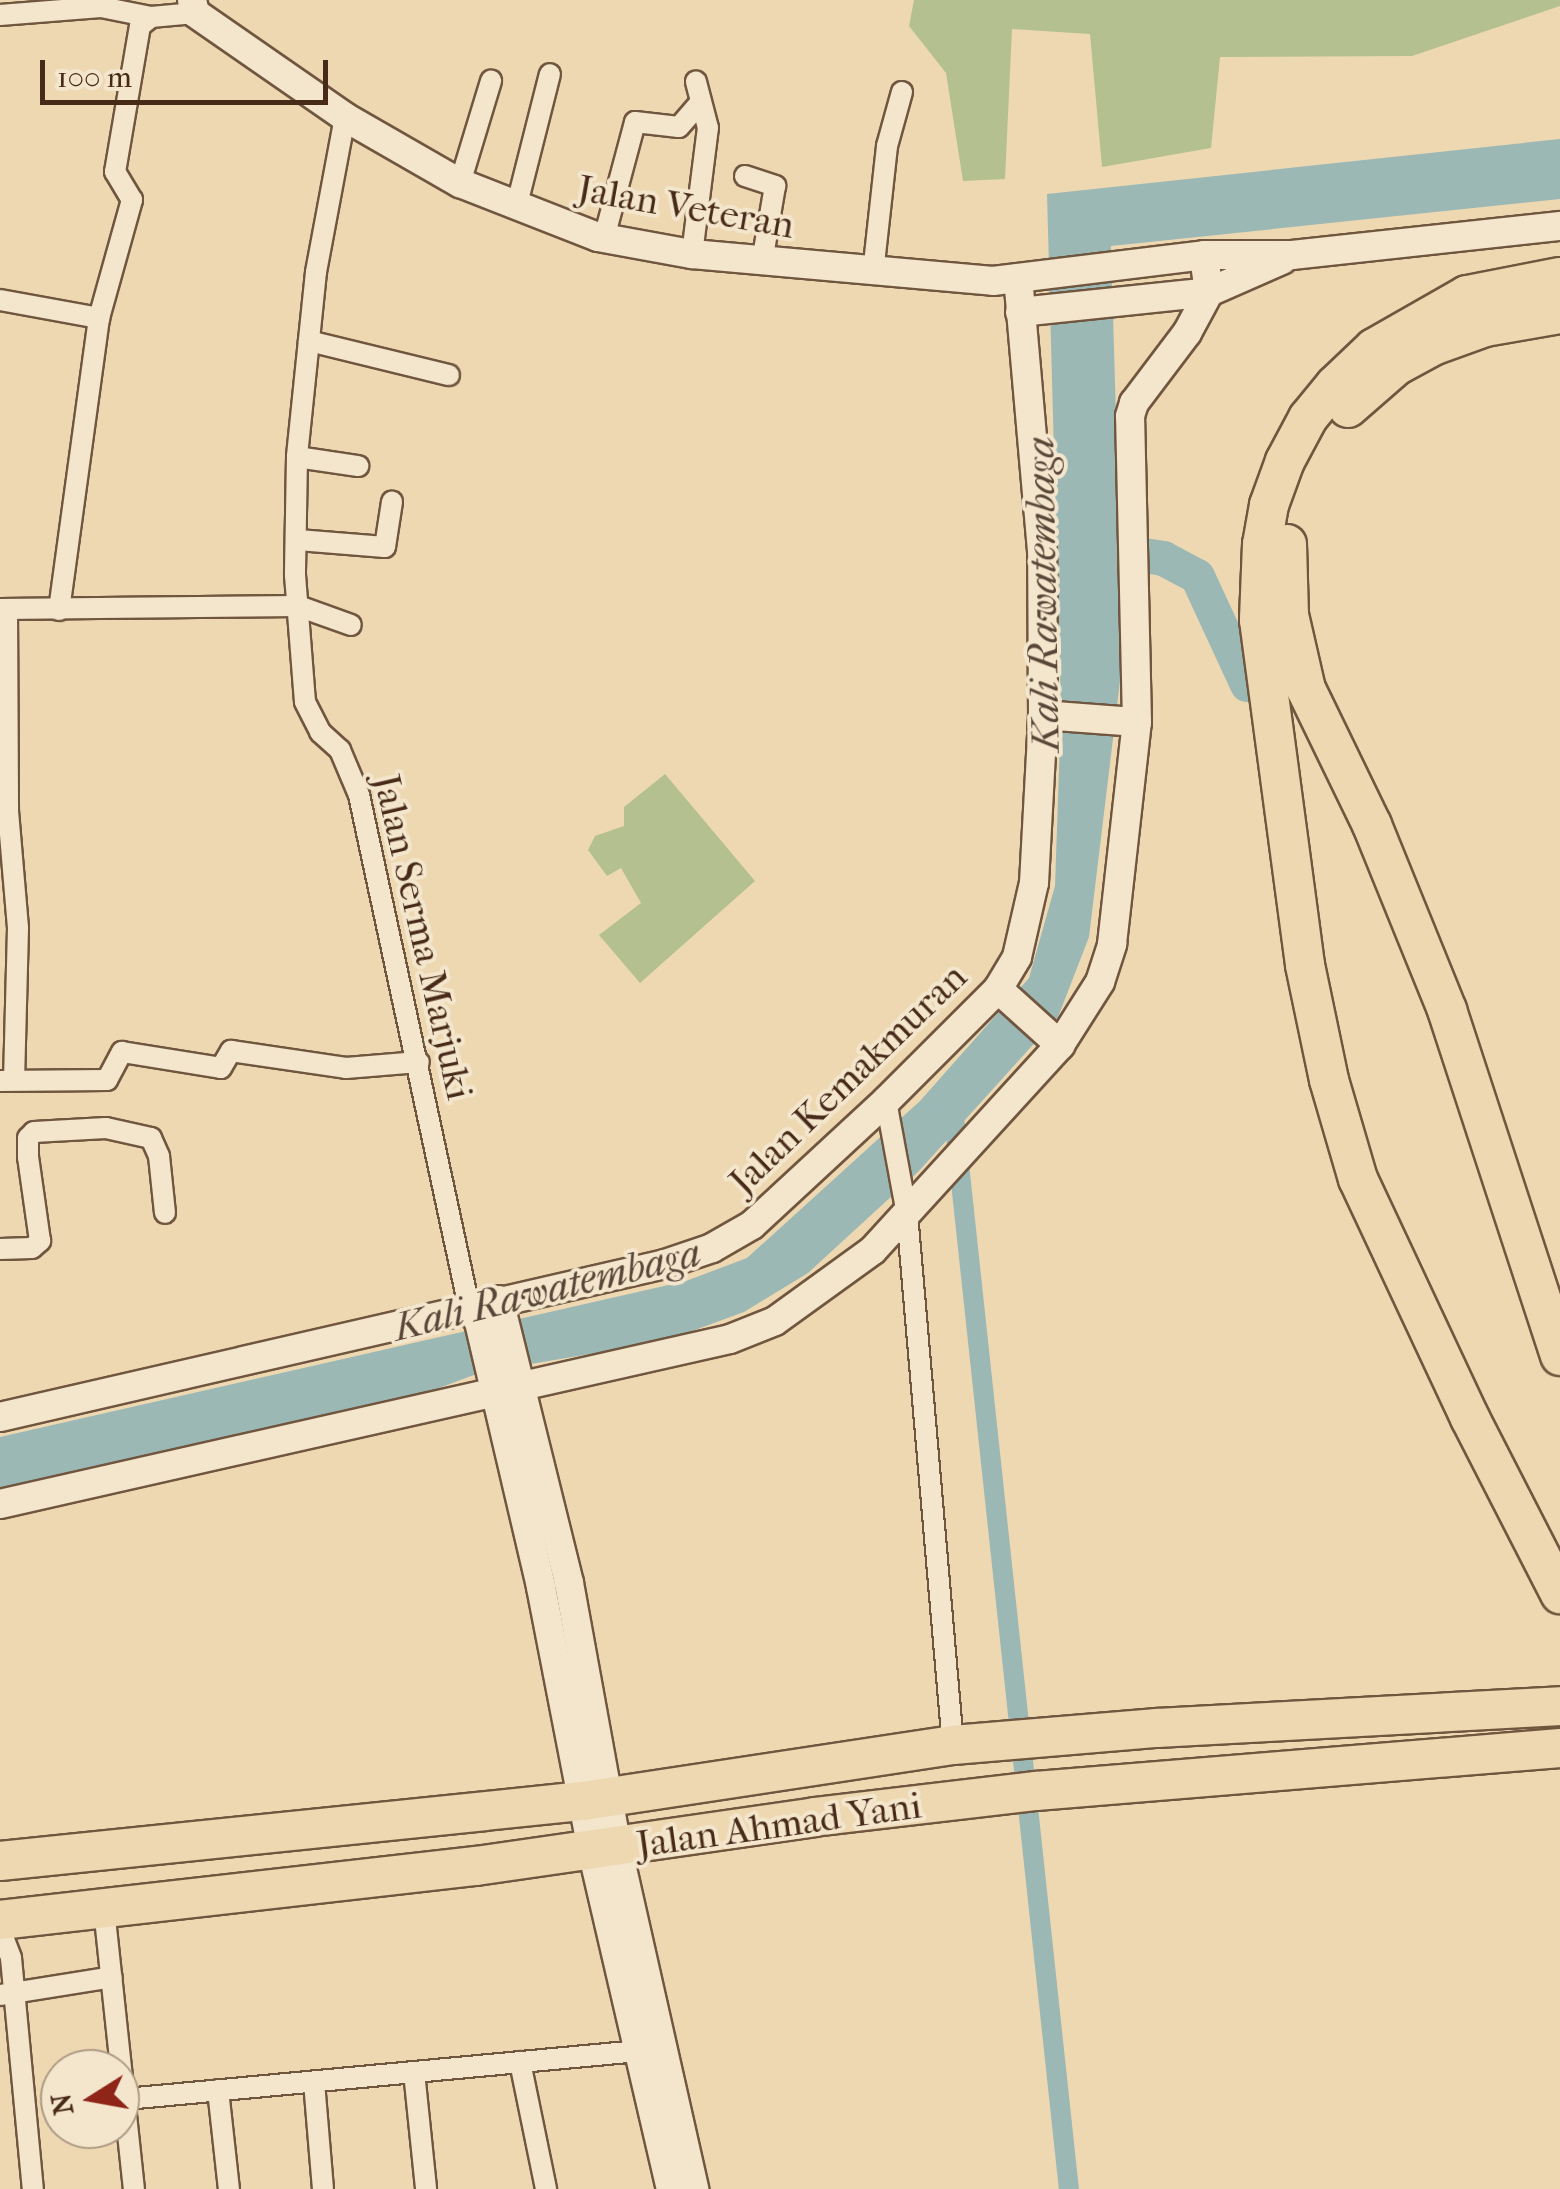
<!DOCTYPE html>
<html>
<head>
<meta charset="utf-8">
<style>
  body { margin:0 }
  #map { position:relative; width:1560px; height:2189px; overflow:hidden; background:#edd8b2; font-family:"IM FELL French Canon",serif }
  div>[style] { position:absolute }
  .green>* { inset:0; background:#b4c08f }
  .water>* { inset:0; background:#9bb8b5 }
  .canal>* { height:20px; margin:-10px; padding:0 10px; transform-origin:10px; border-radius:10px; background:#9bb8b5 }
  .river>* { height:35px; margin:-17.5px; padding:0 17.5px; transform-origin:17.5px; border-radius:17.5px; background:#9bb8b5 }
  .roads { filter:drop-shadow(2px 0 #71563f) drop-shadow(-2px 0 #71563f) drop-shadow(0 2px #71563f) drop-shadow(0 -2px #71563f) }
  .street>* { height:20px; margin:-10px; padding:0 10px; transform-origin:10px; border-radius:10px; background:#f3e6cd }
  .secondary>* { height:28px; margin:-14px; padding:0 14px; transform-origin:14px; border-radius:14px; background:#f3e6cd }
  .highway>* { height:38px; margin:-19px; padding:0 19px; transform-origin:19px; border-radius:19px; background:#edd8b2 }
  span { translate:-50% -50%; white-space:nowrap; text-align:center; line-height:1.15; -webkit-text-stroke:8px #f3e6cd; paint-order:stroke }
  .street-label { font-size:38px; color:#482a19 }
  .water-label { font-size:40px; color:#594638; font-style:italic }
  .north { position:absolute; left:40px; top:2049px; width:100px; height:100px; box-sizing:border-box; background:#f3e6cd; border:2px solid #af9b85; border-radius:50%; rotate:259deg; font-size:28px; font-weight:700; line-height:40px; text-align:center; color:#482a19 }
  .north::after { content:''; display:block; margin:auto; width:35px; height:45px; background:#8f2418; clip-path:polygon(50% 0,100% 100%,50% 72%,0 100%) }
  .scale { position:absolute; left:40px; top:60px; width:288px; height:45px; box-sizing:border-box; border:5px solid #482a19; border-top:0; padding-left:12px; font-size:30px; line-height:35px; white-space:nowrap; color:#482a19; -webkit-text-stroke:8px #f3e6cd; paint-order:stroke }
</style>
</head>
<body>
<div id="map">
  <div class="green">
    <div style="clip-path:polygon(914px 0,1560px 0,1560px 6px,1412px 56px,1220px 57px,1211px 148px,1102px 167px,1090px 34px,1012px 29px,1005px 179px,963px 181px,946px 73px,909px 26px)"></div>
    <div style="clip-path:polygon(665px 774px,755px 881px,640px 983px,599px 935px,641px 903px,621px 868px,607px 876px,588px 850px,595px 836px,624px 826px,624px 807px)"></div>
  </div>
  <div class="water">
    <div style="clip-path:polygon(1560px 139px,1560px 199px,1111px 246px,1123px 656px,1089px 937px,1058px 1017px,918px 1172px,808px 1273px,744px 1312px,662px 1342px,482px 1372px,404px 1401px,0 1490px,0 1437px,686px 1281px,747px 1258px,920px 1101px,1029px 978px,1055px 886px,1061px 712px,1047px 194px)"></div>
  </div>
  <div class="canal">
    <div style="left:953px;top:1108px;width:1087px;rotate:83.88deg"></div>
  </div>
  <div class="river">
    <div style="left:1099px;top:548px;width:65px;rotate:8.9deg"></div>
    <div style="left:1163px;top:558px;width:38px;rotate:28deg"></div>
    <div style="left:1197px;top:576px;width:119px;rotate:65.2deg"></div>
  </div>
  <div class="roads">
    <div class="street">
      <div style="left:0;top:15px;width:101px;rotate:-4.5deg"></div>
      <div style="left:101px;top:7px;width:51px;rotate:11.3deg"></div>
      <div style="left:345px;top:117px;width:158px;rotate:100.6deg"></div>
      <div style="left:316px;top:272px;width:186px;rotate:95.9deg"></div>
      <div style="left:297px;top:457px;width:118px;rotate:91deg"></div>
      <div style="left:295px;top:575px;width:127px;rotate:85.5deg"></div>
      <div style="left:305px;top:702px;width:34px;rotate:63deg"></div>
      <div style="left:320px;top:732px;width:27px;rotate:42deg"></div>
      <div style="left:340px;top:750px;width:49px;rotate:67.1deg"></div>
      <div style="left:359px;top:795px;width:524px;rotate:77.87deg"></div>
      <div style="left:745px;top:176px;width:32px;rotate:18deg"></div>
      <div style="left:775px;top:186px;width:77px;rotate:99.7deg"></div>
      <div style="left:460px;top:183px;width:107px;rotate:-73.1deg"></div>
      <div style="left:516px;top:208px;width:138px;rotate:-75.8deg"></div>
      <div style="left:604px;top:238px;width:120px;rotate:-75deg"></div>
      <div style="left:635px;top:122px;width:44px;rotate:6.5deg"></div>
      <div style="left:679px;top:127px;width:33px;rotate:-49deg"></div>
      <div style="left:692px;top:254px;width:127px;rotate:-82.8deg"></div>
      <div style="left:708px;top:128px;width:48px;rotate:-104.6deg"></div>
      <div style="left:873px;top:273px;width:128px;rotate:-83.7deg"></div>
      <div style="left:887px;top:146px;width:56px;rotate:-74.5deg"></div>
      <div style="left:0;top:300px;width:101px;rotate:10.3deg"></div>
      <div style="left:309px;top:341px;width:144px;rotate:13.7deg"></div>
      <div style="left:297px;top:457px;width:62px;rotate:8.4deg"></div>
      <div style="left:298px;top:540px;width:87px;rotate:4.6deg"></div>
      <div style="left:385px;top:547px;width:46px;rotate:-81.2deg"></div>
      <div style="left:0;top:609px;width:298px;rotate:-0.6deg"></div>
      <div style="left:298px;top:606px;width:56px;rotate:19.7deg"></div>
      <div style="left:7px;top:610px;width:201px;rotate:89.7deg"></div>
      <div style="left:8px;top:811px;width:117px;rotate:85.1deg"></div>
      <div style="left:18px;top:928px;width:151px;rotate:91.5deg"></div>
      <div style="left:59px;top:610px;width:295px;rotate:-82.2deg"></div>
      <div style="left:99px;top:318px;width:123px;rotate:-74.4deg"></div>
      <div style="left:132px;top:200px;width:33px;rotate:-121deg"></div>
      <div style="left:115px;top:172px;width:148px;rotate:-80.3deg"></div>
      <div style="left:140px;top:26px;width:14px;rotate:-39deg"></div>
      <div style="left:151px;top:17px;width:44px;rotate:-5.2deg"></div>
      <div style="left:0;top:1081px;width:107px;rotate:-0.5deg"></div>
      <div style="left:107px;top:1080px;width:32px;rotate:-62deg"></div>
      <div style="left:122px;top:1052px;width:100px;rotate:9.2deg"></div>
      <div style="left:221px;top:1068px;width:20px;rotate:-60deg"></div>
      <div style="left:231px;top:1051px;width:116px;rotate:8.4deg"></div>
      <div style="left:346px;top:1068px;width:73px;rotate:-4.7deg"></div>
      <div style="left:886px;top:1101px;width:115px;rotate:79.5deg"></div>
      <div style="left:907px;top:1214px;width:533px;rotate:85.05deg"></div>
      <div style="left:0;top:1249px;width:32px;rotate:-2deg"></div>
      <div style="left:32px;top:1248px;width:11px;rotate:-41deg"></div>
      <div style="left:40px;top:1241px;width:85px;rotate:-98.1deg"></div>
      <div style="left:28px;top:1157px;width:19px;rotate:-90deg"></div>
      <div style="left:28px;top:1138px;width:8px;rotate:-45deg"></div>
      <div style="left:34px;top:1132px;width:72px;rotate:-3.2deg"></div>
      <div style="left:106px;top:1128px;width:46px;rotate:12.5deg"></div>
      <div style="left:151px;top:1138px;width:20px;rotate:66deg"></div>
      <div style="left:159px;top:1156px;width:57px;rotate:84deg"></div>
      <div style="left:104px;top:1909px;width:282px;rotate:83.9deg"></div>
      <div style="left:0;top:1929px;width:31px;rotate:69deg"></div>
      <div style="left:11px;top:1958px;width:232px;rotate:84.6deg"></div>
      <div style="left:0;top:1995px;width:113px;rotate:-9.1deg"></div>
      <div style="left:520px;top:2062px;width:130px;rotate:78.4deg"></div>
      <div style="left:414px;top:2072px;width:118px;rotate:84.1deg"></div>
      <div style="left:314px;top:2082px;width:107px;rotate:85.2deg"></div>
      <div style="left:218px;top:2090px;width:100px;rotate:83.7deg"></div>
      <div style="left:126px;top:2099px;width:515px;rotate:-5.35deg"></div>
    </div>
    <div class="secondary">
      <div style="left:192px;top:0;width:13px;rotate:77deg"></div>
      <div style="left:195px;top:13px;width:183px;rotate:34.7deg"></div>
      <div style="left:345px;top:117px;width:133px;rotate:29.9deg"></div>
      <div style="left:460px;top:183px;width:148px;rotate:21.4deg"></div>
      <div style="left:598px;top:237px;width:96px;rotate:10.3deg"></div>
      <div style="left:692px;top:254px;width:302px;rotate:5.1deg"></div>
      <div style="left:993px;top:281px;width:213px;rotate:-7deg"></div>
      <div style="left:1204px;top:255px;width:88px"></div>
      <div style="left:1292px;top:255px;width:270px;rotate:-6.2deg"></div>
      <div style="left:1020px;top:312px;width:190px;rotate:-6deg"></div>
      <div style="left:1209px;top:292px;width:80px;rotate:-23.7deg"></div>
      <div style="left:1043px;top:715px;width:94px;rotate:4.3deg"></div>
      <div style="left:998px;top:989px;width:84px;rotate:42.1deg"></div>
      <div style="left:499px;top:1300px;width:292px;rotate:76.1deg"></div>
      <div style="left:569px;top:1583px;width:267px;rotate:79.7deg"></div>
      <div style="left:617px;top:1846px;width:352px;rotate:77.3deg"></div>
      <div style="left:469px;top:1307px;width:18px;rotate:56deg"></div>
      <div style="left:479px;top:1322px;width:272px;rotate:76.8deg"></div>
      <div style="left:541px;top:1587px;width:268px;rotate:79deg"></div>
      <div style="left:592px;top:1850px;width:348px;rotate:76.9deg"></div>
      <div style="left:0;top:1417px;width:682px;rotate:-12.96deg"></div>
      <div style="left:665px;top:1264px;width:50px;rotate:-18.8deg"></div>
      <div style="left:712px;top:1248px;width:46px;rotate:-29.9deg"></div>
      <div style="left:752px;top:1225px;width:183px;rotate:-42.8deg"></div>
      <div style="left:886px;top:1101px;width:158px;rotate:-45deg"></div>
      <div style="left:998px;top:989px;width:37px;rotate:-59deg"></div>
      <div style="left:1017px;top:957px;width:76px;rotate:-77.1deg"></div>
      <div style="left:1034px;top:883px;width:168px;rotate:-86.9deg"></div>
      <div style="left:1043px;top:715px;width:164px;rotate:-90.3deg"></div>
      <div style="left:1042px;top:551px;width:274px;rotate:-95deg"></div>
      <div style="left:0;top:1504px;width:748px;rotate:-12.74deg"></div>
      <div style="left:730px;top:1339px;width:48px;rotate:-21.8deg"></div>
      <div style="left:775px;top:1321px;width:121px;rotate:-35.9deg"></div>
      <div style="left:873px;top:1250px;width:277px;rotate:-47.6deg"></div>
      <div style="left:1060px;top:1045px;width:75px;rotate:-57.6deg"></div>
      <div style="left:1100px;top:982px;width:40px;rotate:-72deg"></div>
      <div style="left:1112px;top:944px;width:223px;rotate:-83.6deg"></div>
      <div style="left:1137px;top:722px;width:306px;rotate:-91.3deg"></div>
      <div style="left:1130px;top:416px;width:14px;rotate:-73deg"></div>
      <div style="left:1134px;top:403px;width:88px;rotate:-52.9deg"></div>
      <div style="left:1187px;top:333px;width:47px;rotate:-61.8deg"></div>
      <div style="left:1209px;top:292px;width:37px;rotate:-98deg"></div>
    </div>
    <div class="highway">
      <div style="left:1560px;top:277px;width:95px;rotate:169deg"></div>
      <div style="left:1467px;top:295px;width:107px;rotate:150.3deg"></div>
      <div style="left:1374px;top:348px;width:54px;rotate:136.5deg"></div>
      <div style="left:1335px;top:385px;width:43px;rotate:129.3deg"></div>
      <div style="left:1308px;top:418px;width:49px;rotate:118.1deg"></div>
      <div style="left:1285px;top:461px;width:47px;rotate:110deg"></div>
      <div style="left:1269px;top:505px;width:40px;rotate:100deg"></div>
      <div style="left:1262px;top:544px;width:76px;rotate:92.3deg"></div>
      <div style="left:1259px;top:620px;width:348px;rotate:82.4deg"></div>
      <div style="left:1305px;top:965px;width:117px;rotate:78.2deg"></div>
      <div style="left:1329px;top:1080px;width:103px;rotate:73.7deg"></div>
      <div style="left:1358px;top:1179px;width:264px;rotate:64.9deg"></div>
      <div style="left:1470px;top:1418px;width:198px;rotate:62.9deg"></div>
      <div style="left:1348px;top:408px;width:64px;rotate:-41.2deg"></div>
      <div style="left:1396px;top:366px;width:44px;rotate:-28.3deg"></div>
      <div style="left:1435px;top:345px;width:53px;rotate:-19.8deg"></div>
      <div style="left:1485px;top:327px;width:76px;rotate:-9.8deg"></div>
      <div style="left:1287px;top:544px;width:71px;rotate:88.4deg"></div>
      <div style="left:1289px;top:615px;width:76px;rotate:77.1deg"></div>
      <div style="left:1306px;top:689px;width:151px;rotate:64.1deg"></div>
      <div style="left:1372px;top:825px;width:200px;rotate:67.9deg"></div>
      <div style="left:1447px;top:1010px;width:364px;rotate:71.9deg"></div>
      <div style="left:0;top:1861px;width:586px;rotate:-5.88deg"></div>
      <div style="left:583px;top:1801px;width:374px;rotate:-8.6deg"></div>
      <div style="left:953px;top:1745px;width:205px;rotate:-4.8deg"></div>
      <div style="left:1157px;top:1728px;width:404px;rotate:-3.1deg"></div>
      <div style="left:0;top:1920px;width:479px;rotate:-6.5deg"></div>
      <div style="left:476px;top:1866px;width:342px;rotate:-8.2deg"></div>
      <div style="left:814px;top:1817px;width:224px;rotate:-6.7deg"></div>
      <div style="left:1036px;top:1791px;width:526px;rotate:-4.69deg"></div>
    </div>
  </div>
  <div class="street-label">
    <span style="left:686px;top:207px;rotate:10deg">Jalan Veteran</span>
    <span style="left:423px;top:937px;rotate:77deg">Jalan Serma Marjuki</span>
    <span style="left:848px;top:1079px;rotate:-44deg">Jalan Kemakmuran</span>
    <span style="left:779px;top:1825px;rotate:-8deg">Jalan Ahmad Yani</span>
  </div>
  <div class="water-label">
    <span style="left:1043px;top:594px;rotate:-91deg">Kali Rawatembaga</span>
    <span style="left:547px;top:1290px;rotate:-14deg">Kali Rawatembaga</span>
  </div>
  <div class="north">N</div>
  <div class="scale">100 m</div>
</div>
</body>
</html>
